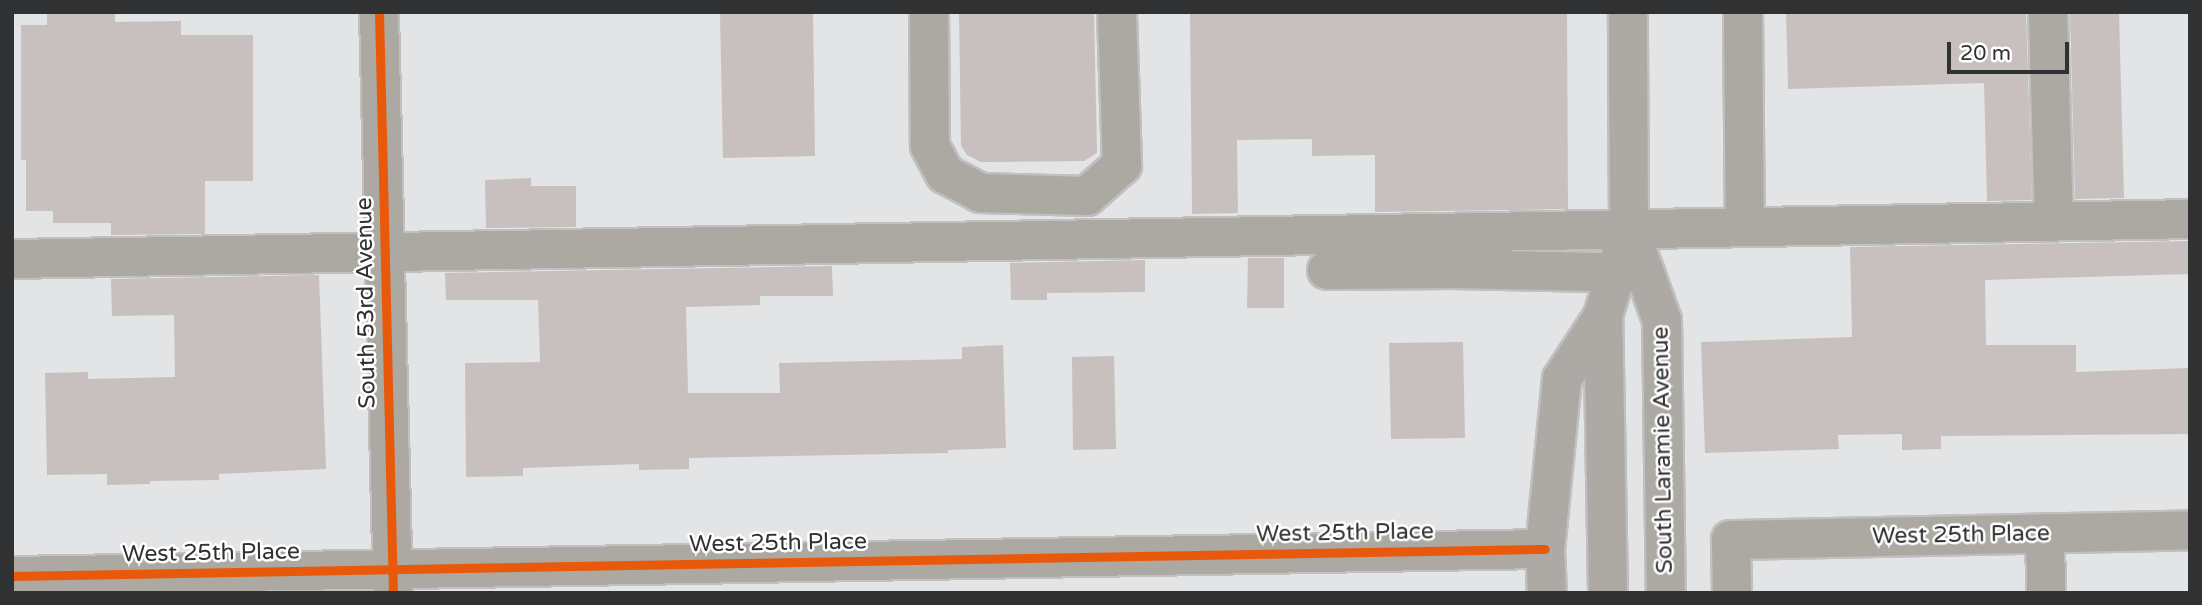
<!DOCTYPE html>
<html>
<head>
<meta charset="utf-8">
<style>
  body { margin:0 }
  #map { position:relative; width:2202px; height:605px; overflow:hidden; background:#e3e4e6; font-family:"Varela Round",sans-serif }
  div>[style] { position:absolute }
  .building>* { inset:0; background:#c8c0be }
  .roads { filter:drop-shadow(2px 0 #c0c0c1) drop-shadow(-2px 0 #c0c0c1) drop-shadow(0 2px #c0c0c1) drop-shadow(0 -2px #c0c0c1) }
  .minor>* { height:38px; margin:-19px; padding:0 19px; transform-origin:19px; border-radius:19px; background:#aca8a2 }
  .major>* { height:38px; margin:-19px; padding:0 19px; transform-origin:19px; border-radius:19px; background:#adaaa5 }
  .cycleway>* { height:9px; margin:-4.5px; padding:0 4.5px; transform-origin:4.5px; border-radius:4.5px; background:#e8590c }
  span { translate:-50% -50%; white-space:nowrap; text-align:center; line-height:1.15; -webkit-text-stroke:5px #fff; paint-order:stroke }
  .street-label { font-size:23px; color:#303132 }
  .frame { position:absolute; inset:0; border:14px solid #303132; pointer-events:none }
  .scale { position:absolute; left:1947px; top:42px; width:122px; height:32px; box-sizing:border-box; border:4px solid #303132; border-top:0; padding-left:9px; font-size:21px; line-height:24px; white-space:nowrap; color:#303132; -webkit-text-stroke:5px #fff; paint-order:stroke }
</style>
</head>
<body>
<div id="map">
  <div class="building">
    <div style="clip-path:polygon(47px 12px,115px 12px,115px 22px,181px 21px,181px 35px,253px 35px,253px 181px,205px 181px,205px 234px,111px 235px,111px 223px,53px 223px,53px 211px,26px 211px,26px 160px,21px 160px,21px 25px,47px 25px)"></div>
    <div style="clip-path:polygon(720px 12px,813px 12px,815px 156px,723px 158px)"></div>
    <div style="clip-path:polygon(959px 12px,1094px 12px,1097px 153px,1084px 161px,981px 162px,967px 155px,961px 146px)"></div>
    <div style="clip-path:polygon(1190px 12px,1567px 12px,1568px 209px,1375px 212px,1375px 155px,1312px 156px,1312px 139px,1237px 140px,1238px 213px,1192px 214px)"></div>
    <div style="clip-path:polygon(1786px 12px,2026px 12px,2032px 200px,1987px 201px,1984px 83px,1788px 89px)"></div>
    <div style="clip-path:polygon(2070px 12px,2119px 12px,2124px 198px,2075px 199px)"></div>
    <div style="clip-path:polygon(531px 178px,531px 186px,576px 186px,576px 227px,486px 228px,485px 180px)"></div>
    <div style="clip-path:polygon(2190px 241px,2190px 274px,1985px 280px,1986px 345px,2076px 345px,2076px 372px,2190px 368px,2190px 434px,1941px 436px,1941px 449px,1902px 450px,1902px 434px,1838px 435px,1839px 449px,1705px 453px,1701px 342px,1852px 337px,1850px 247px)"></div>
    <div style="clip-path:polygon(1248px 258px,1284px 258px,1284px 308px,1247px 308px)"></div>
    <div style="clip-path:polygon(1145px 260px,1145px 292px,1047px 293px,1047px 300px,1011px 300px,1010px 263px)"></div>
    <div style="clip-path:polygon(832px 266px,833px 296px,760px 296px,760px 305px,686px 307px,688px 393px,780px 393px,779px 363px,962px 359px,962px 347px,1003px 345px,1006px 448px,948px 450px,948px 453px,689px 458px,689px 469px,639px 470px,639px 464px,523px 468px,523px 476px,466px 477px,465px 363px,540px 362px,538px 300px,446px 300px,445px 273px)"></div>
    <div style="clip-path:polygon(319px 275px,326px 469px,219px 474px,219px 480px,150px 481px,150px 484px,107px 485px,107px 474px,47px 475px,45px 373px,88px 372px,88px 379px,175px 377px,174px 315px,112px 316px,111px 279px)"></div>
    <div style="clip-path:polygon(1463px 342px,1465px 438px,1391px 439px,1389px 343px)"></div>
    <div style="clip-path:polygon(1114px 356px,1116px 449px,1073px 450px,1072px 357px)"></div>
  </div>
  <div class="roads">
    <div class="minor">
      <div style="left:379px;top:12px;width:581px;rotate:88.62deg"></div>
      <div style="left:929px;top:12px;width:134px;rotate:89.6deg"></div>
      <div style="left:930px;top:146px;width:32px;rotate:62deg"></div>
      <div style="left:945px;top:174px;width:40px;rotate:28deg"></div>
      <div style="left:980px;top:193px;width:107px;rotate:1.6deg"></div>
      <div style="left:1087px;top:196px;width:47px;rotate:-41.5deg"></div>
      <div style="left:1122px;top:165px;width:153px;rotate:-91.9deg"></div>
      <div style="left:1743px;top:12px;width:215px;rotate:89.5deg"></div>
      <div style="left:2048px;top:12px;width:209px;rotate:88.4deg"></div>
      <div style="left:12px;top:259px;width:2178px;rotate:-1.05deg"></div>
      <div style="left:1327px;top:270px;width:127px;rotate:-0.5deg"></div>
      <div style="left:1454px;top:269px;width:191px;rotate:1.2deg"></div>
      <div style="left:2045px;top:533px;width:60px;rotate:89deg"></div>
      <div style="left:12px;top:576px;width:1533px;rotate:-1.01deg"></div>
      <div style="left:1732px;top:593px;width:53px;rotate:-91.1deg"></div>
      <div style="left:1731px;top:540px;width:459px;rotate:-1.2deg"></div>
    </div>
    <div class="major">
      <div style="left:1629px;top:229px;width:97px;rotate:70.1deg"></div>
      <div style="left:1662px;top:320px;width:273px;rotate:89.2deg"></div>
      <div style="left:1547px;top:593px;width:44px;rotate:-92.6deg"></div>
      <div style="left:1545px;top:549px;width:171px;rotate:-84.3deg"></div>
      <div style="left:1562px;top:379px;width:75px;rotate:-56.9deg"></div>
      <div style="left:1608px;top:593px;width:277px;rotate:-91deg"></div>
      <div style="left:1603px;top:316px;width:91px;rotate:-73.4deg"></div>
      <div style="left:1629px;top:229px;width:217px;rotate:-90.3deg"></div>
    </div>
  </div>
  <div class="cycleway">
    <div style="left:379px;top:12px;width:581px;rotate:88.62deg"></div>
    <div style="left:12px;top:576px;width:1533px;rotate:-1.01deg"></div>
  </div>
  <div class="street-label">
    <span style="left:366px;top:303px;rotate:-91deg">South 53rd Avenue</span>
    <span style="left:1663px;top:450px;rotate:-91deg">South Laramie Avenue</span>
    <span style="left:1345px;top:533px;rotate:-1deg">West 25th Place</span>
    <span style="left:1961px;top:535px;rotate:-1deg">West 25th Place</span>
    <span style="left:778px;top:543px;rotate:-1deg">West 25th Place</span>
    <span style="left:211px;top:553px;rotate:-1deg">West 25th Place</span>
  </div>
  <div class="frame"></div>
  <div class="scale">20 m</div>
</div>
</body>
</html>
